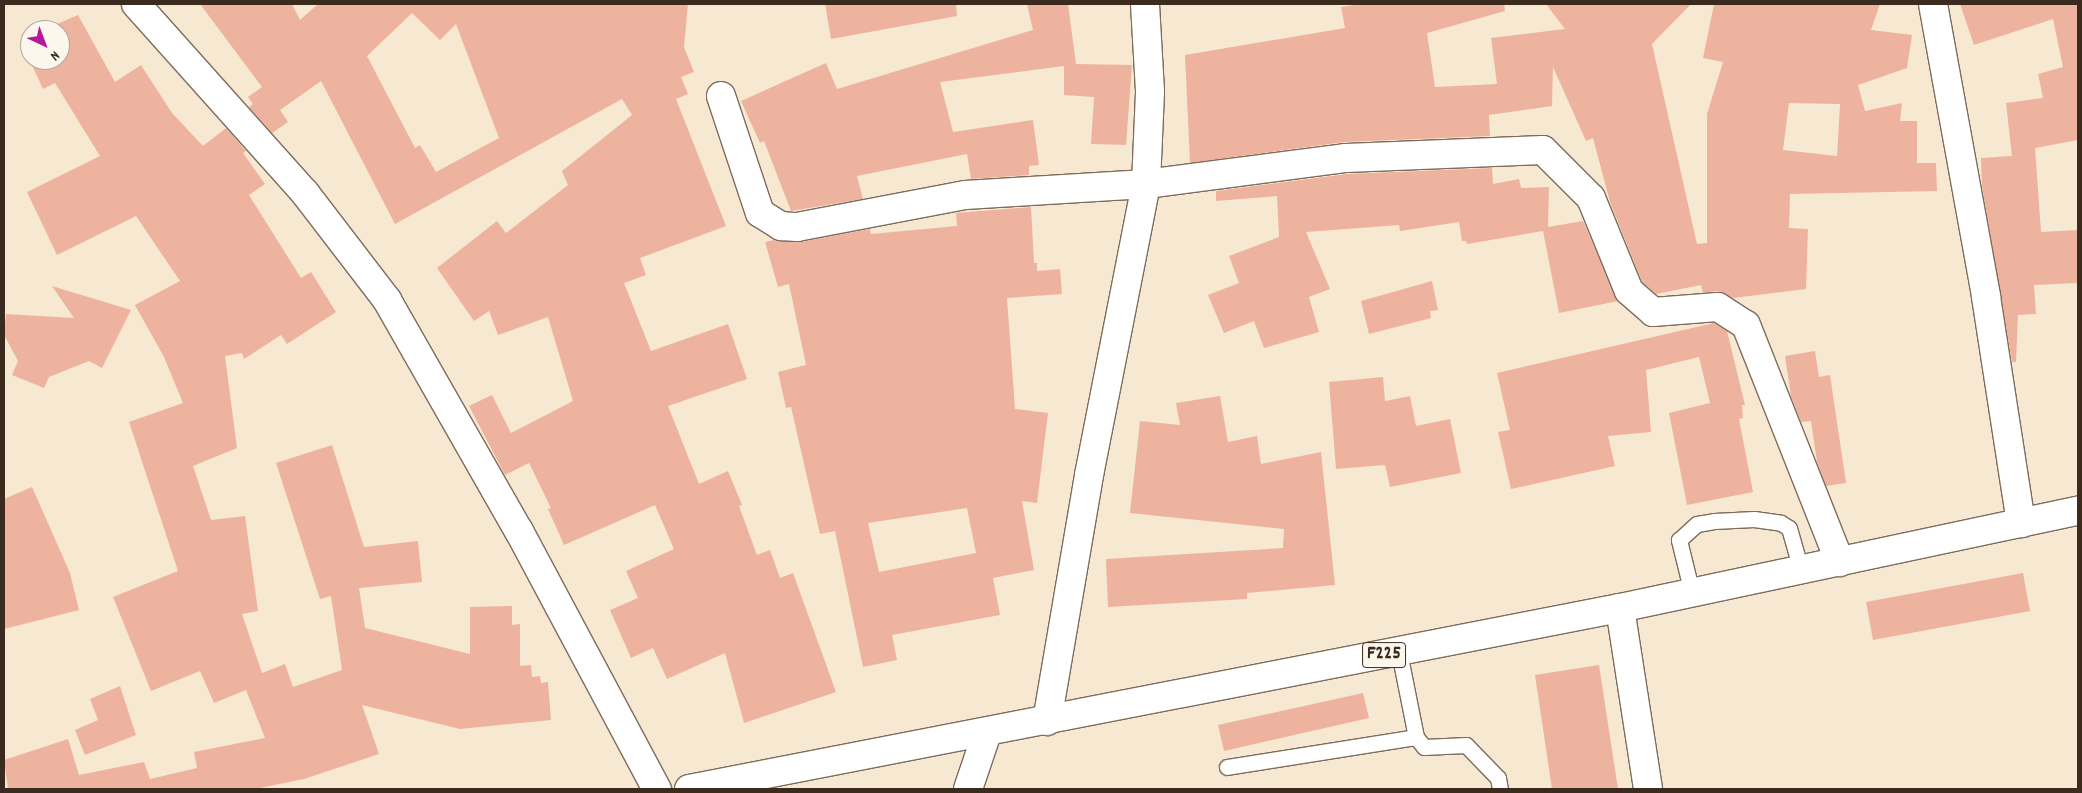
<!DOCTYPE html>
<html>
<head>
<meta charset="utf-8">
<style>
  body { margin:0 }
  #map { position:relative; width:2082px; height:793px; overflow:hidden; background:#f7e8d1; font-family:Dekko,sans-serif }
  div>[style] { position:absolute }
  .building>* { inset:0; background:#eeb39e }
  .roads { filter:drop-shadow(1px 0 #7d6c5d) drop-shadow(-1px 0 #7d6c5d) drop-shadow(0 1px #7d6c5d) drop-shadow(0 -1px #7d6c5d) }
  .service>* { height:15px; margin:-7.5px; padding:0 7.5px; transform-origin:7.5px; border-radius:7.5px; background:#fff }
  .minor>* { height:28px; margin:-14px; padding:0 14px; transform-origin:14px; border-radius:14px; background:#fff }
  .primary>* { height:28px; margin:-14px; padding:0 14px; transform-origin:14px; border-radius:14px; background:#fff }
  span { translate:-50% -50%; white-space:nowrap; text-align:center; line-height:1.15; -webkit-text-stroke:4px #fbf7ec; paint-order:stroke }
  .shield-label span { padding:1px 4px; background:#fbf7ec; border:1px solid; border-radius:4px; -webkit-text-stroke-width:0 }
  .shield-label { font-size:19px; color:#3b2a1e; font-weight:700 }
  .frame { position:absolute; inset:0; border:5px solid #3b2a1e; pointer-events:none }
  .north { position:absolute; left:20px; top:20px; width:50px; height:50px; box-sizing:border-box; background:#fbf7ec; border:1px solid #aea59a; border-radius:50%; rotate:137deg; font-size:14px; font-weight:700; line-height:20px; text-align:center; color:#3b2a1e }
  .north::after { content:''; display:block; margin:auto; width:18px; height:22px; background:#b5179e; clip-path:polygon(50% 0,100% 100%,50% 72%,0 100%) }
</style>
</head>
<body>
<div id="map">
  <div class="building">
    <div style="clip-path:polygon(evenodd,200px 4px,292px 4px,300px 20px,318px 4px,688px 4px,684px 47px,694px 72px,681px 77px,688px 94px,676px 99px,726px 226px,640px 258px,646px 275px,624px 283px,651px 351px,728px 324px,747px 379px,668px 406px,699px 484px,728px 471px,742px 505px,739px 506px,757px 555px,770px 550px,780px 578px,793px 573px,836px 692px,744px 723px,725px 653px,667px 679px,653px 648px,631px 658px,610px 610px,638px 598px,626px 571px,674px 549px,655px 505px,564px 545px,548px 509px,551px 508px,529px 463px,505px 475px,469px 406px,492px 395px,511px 433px,573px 401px,548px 317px,498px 335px,489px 311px,474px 321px,437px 268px,497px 221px,506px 233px,568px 185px,562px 171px,632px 115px,622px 99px,395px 224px,321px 81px,280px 110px,288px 122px,272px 133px,249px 107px,253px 104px,248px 97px,262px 87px,200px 4px,412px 13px,440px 40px,456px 24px,499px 138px,436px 172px,420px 145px,415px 148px,367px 56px,412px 13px)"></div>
    <div style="clip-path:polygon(825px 4px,956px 4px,957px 16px,831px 39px)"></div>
    <div style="clip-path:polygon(1027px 4px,1068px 4px,1076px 64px,1132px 65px,1126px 145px,1091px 144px,1094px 97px,1064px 95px,1064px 66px,940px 82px,953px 132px,1033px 120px,1039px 165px,1029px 166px,1029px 175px,971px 179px,967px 154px,857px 176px,863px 199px,791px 211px,764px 141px,760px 143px,741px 101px,826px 63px,837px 89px,1033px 30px)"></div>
    <div style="clip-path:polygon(evenodd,1361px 4px,1504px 4px,1505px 11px,1427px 33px,1435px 87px,1497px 84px,1491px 38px,1565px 29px,1546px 4px,1691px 4px,1652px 44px,1697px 244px,1707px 243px,1707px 114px,1723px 62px,1703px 58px,1714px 4px,1880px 4px,1871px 30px,1912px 35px,1907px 68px,1858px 85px,1865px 111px,1902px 103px,1900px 121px,1917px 121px,1917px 163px,1936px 163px,1937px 191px,1790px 194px,1789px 228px,1808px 229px,1806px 289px,1733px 298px,1717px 291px,1703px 293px,1701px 285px,1656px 294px,1642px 282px,1610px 202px,1593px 138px,1586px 141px,1553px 67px,1552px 106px,1489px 115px,1490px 136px,1344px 142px,1190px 163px,1185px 55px,1345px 28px,1341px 7px,1361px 4px,1789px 103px,1840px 104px,1837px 156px,1783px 150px,1789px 103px)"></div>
    <div style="clip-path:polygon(1960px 4px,2078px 4px,2078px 140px,2035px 148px,2041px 232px,2078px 230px,2078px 283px,2034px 285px,2036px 314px,2018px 315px,2016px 362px,2012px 362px,1982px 186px,1981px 158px,2012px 156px,2006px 103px,2043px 98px,2038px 74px,2063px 67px,2053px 19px,1974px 45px)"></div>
    <div style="clip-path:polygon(78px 15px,115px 82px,141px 65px,172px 113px,203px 146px,226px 128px,246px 151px,243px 153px,265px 184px,249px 195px,301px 278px,311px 272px,336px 312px,287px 344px,281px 335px,244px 359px,242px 353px,225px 356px,237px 448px,193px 466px,211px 520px,245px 516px,258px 611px,242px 614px,262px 673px,285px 664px,293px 687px,342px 670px,331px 596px,320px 599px,276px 463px,332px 445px,364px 547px,418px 541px,422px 582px,359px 588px,365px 628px,470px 654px,470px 607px,512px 606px,512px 625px,520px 624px,520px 666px,531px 665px,532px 677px,540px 676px,541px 683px,548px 682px,551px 720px,460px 729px,362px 705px,379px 754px,304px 779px,255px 789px,8px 789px,4px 760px,68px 739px,79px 775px,144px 762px,150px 779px,197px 768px,194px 752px,265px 738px,246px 690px,214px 703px,200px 671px,151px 691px,113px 597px,178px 571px,129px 422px,183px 403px,164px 357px,135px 305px,180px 281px,136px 216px,57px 255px,27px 192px,100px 156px,55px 83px,43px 89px,21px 41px,30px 36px,30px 60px,60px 60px,60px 30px,43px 30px)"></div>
    <div style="clip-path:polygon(1492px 168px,1493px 184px,1519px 179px,1521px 188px,1549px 187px,1548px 227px,1583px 221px,1618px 301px,1559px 313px,1543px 231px,1467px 244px,1466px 241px,1462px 241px,1459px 222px,1400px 231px,1399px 225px,1306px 232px,1330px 289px,1309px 297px,1319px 332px,1264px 348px,1254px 321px,1224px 333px,1208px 295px,1239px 283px,1229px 256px,1279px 237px,1277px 196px,1216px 201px,1216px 191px,1347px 174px)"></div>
    <div style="clip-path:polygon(evenodd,1031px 207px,1034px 263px,1037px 263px,1037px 271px,1060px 269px,1062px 294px,1007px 298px,1015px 409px,1048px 413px,1037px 503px,1022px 501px,1034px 570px,993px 578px,1000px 615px,892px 635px,897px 660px,863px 667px,835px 531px,820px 534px,791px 407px,786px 408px,778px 372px,806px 365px,789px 284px,778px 287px,765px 242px,774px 240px,800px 242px,870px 229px,871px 234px,957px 226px,956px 213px,1031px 207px,967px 508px,976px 553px,879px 572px,868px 523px,967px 508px)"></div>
    <div style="clip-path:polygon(1432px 281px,1438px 310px,1430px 311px,1431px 318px,1369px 334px,1361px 301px)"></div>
    <div style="clip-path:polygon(52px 286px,131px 310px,102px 368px,89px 361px,49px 377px,44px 388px,12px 375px,18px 361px,4px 335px,6px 314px,74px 318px)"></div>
    <div style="clip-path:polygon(1714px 323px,1727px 331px,1745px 405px,1742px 405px,1743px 418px,1739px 419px,1753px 492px,1687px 505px,1669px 413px,1710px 403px,1699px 357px,1646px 370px,1651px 432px,1608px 436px,1615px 466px,1511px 489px,1498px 432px,1510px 430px,1497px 373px)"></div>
    <div style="clip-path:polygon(1815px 351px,1819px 377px,1830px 375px,1846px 483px,1826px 486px,1817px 462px,1811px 421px,1801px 422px,1791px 396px,1785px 356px)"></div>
    <div style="clip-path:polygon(1383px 377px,1385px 401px,1410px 396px,1416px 426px,1450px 419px,1461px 473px,1390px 487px,1385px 465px,1336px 469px,1329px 382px)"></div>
    <div style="clip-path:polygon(1220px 396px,1228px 442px,1257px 436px,1261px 464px,1321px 452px,1335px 585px,1247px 593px,1247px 599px,1108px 607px,1106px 559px,1283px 548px,1284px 529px,1130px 513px,1140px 421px,1180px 425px,1176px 403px)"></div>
    <div style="clip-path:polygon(32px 487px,70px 573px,79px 610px,4px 629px,4px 499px)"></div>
    <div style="clip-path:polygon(2023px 573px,2030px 611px,1873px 640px,1866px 602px)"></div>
    <div style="clip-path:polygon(1599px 665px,1618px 789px,1552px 789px,1535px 675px)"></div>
    <div style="clip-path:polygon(120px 686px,136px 735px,85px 755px,75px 730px,98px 720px,90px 699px)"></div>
    <div style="clip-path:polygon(1363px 693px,1369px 718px,1224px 751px,1218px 725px)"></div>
  </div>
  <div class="roads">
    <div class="service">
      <div style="left:1692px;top:593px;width:55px;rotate:-103.8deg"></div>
      <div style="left:1679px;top:540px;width:24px;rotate:-42deg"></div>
      <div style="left:1697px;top:524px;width:17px;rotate:-10deg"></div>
      <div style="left:1714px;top:521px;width:40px;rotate:-2.9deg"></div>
      <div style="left:1754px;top:519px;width:27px;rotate:8deg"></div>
      <div style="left:1781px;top:523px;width:9px;rotate:32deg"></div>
      <div style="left:1789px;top:528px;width:44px;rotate:74.1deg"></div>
      <div style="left:1399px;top:652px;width:87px;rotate:78.7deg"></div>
      <div style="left:1416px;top:737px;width:13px;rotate:51deg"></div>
      <div style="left:1424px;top:747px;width:42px;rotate:-2.7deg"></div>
      <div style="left:1466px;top:745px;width:46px;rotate:45.9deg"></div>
      <div style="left:1498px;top:778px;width:11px;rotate:80deg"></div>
      <div style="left:1227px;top:767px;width:191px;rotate:-9deg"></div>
    </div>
    <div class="minor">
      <div style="left:136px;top:4px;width:254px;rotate:48.2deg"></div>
      <div style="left:305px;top:193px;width:135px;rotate:52.5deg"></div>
      <div style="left:387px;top:300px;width:266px;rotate:60.3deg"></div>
      <div style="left:519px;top:531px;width:293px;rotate:61.9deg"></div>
      <div style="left:1933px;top:4px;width:298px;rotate:79.7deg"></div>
      <div style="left:1986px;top:297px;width:229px;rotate:81.2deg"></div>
      <div style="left:721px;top:96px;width:123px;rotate:71.6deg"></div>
      <div style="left:760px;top:213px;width:25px;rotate:32deg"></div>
      <div style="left:781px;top:226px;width:16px;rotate:4deg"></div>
      <div style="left:797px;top:227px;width:171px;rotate:-10.8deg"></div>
      <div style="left:965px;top:195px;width:181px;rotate:-3.5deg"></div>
      <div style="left:1146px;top:184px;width:202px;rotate:-7.4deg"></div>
      <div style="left:1346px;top:158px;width:197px;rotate:-2.3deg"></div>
      <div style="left:1543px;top:150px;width:68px;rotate:45deg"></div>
      <div style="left:1591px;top:198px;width:100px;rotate:67.8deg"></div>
      <div style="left:1629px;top:291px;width:32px;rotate:41deg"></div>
      <div style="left:1653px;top:312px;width:65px;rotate:-4.4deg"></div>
      <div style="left:1718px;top:307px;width:33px;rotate:33deg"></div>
      <div style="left:1746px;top:325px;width:255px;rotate:68.4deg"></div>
      <div style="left:1620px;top:608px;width:183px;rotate:81.2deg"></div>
      <div style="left:1047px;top:721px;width:250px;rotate:-80.3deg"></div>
      <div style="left:1089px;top:475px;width:297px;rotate:-78.9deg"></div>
      <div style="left:1146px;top:184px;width:93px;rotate:-87.5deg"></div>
      <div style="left:1150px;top:91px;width:87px;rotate:-93.3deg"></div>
      <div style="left:968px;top:789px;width:59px;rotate:-71.3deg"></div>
    </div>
    <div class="primary">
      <div style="left:689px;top:789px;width:948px;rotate:-11deg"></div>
      <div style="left:1620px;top:608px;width:468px;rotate:-12deg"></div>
    </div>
  </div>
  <div class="shield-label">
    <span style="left:1384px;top:655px">F225</span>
  </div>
  <div class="frame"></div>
  <div class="north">N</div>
</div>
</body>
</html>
